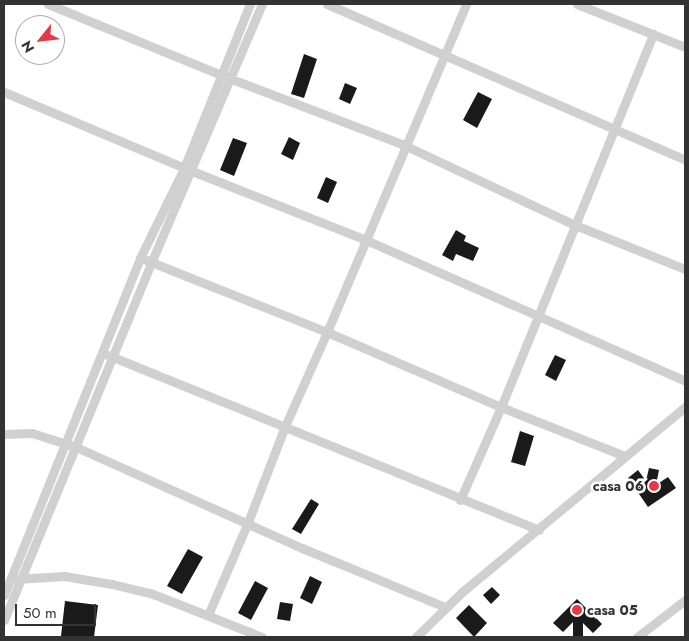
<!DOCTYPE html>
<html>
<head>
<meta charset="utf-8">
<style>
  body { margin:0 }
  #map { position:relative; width:689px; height:641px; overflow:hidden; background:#fff; font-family:Jost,sans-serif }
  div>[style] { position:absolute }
  .building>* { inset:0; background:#1a1a1a }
  .street>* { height:9px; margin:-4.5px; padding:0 4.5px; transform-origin:4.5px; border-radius:4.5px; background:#d0d0d0 }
  .dots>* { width:14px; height:14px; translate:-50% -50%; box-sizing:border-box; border:2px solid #fff; border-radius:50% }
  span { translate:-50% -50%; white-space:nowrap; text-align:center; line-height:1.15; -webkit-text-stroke:5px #fff; paint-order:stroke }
  .poi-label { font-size:14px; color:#333; font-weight:700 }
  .right { translate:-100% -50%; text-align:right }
  .left { translate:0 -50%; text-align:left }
  .frame { position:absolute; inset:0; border:5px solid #333; pointer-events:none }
  .north { position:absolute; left:15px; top:15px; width:50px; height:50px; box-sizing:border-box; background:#fff; border:1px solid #adadad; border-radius:50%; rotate:241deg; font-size:14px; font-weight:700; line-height:20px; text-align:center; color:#333 }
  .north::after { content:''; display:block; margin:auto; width:18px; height:22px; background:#e63946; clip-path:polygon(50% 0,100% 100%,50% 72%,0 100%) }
  .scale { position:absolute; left:15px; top:604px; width:81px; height:22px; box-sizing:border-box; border:2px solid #333; border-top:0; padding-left:6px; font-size:15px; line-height:18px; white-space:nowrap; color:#333; -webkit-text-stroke:4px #fff; paint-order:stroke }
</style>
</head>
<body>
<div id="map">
  <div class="building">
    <div style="clip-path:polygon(304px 54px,317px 59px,304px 98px,291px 94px)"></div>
    <div style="clip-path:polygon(345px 83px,357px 88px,350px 104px,339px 99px)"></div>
    <div style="clip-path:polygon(478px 92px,492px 99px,477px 128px,463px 120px)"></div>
    <div style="clip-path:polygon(289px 137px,300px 143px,293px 160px,281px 154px)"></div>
    <div style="clip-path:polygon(233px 138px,247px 143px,234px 176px,220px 170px)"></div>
    <div style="clip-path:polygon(326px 177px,337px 182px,328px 203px,317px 198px)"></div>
    <div style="clip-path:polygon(456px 230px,466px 236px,464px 241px,479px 248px,473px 261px,456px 254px,453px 261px,442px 255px)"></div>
    <div style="clip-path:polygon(555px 355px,566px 360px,556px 381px,545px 375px)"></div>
    <div style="clip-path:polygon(520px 431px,534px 436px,525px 466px,511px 462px)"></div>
    <div style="clip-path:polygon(649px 468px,659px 470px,656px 485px,668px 477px,676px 488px,648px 507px,628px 478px,638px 470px,646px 481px)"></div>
    <div style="clip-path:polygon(311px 499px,319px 504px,301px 534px,292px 529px)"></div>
    <div style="clip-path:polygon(188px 549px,203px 557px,182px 594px,167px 586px)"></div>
    <div style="clip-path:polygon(310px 576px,322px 582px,312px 604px,300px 598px)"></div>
    <div style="clip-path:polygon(255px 581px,268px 588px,251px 620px,238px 613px)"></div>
    <div style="clip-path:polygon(492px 587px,500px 595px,491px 604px,483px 595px)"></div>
    <div style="clip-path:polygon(577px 599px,602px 624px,593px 633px,583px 623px,583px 637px,573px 637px,573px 622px,563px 632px,553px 623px)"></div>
    <div style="clip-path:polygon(65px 601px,98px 605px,94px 637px,61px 636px)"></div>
    <div style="clip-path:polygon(280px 602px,293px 604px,290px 621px,277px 619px)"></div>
    <div style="clip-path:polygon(469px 605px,487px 623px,474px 637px,456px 618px)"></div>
  </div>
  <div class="street">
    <div style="left:48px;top:4px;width:187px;rotate:22.3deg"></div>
    <div style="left:221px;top:75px;width:196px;rotate:20.9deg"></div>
    <div style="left:404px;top:145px;width:189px;rotate:25.1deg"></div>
    <div style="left:575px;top:225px;width:118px;rotate:21.8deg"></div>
    <div style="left:327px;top:4px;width:391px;rotate:23.5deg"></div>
    <div style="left:577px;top:4px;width:116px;rotate:21.7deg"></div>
    <div style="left:4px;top:92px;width:204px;rotate:22.8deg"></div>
    <div style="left:192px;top:171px;width:187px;rotate:21.6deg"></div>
    <div style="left:366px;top:240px;width:349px;rotate:23.8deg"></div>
    <div style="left:146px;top:260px;width:195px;rotate:21.7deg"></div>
    <div style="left:327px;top:332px;width:189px;rotate:23.3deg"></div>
    <div style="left:501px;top:407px;width:133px;rotate:21.6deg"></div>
    <div style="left:108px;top:355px;width:465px;rotate:22.1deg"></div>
    <div style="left:4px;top:434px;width:28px;rotate:-2deg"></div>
    <div style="left:32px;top:433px;width:46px;rotate:17.7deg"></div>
    <div style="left:76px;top:447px;width:248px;rotate:24.1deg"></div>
    <div style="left:302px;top:548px;width:155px;rotate:22.4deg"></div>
    <div style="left:460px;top:500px;width:102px;rotate:-66.2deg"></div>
    <div style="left:501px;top:407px;width:403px;rotate:-67.8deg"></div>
    <div style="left:16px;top:579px;width:48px;rotate:-3.6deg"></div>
    <div style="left:64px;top:576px;width:49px;rotate:9.5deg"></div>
    <div style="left:112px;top:584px;width:42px;rotate:13.7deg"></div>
    <div style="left:153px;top:594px;width:117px;rotate:21.5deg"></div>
    <div style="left:4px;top:595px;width:363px;rotate:-68deg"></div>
    <div style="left:140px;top:258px;width:100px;rotate:-63.9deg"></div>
    <div style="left:184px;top:168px;width:177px;rotate:-68.1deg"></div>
    <div style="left:208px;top:615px;width:101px;rotate:-66.7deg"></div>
    <div style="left:248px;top:522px;width:103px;rotate:-68.9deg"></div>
    <div style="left:285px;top:426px;width:103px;rotate:-65.9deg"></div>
    <div style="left:327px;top:332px;width:356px;rotate:-67deg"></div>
    <div style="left:4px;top:620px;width:386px;rotate:-67.6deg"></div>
    <div style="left:151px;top:263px;width:282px;rotate:-66.8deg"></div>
    <div style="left:416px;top:637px;width:64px;rotate:-44.4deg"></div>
    <div style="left:462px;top:592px;width:290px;rotate:-39.7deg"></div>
    <div style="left:637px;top:637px;width:61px;rotate:-37.6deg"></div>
  </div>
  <div class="dots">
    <div style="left:654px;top:486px;background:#e63946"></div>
    <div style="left:577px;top:610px;background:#e63946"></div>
  </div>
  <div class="poi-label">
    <span class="right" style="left:644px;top:486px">casa 06</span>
    <span class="left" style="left:587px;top:610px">casa 05</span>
  </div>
  <div class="frame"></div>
  <div class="north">N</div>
  <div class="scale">50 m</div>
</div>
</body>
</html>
